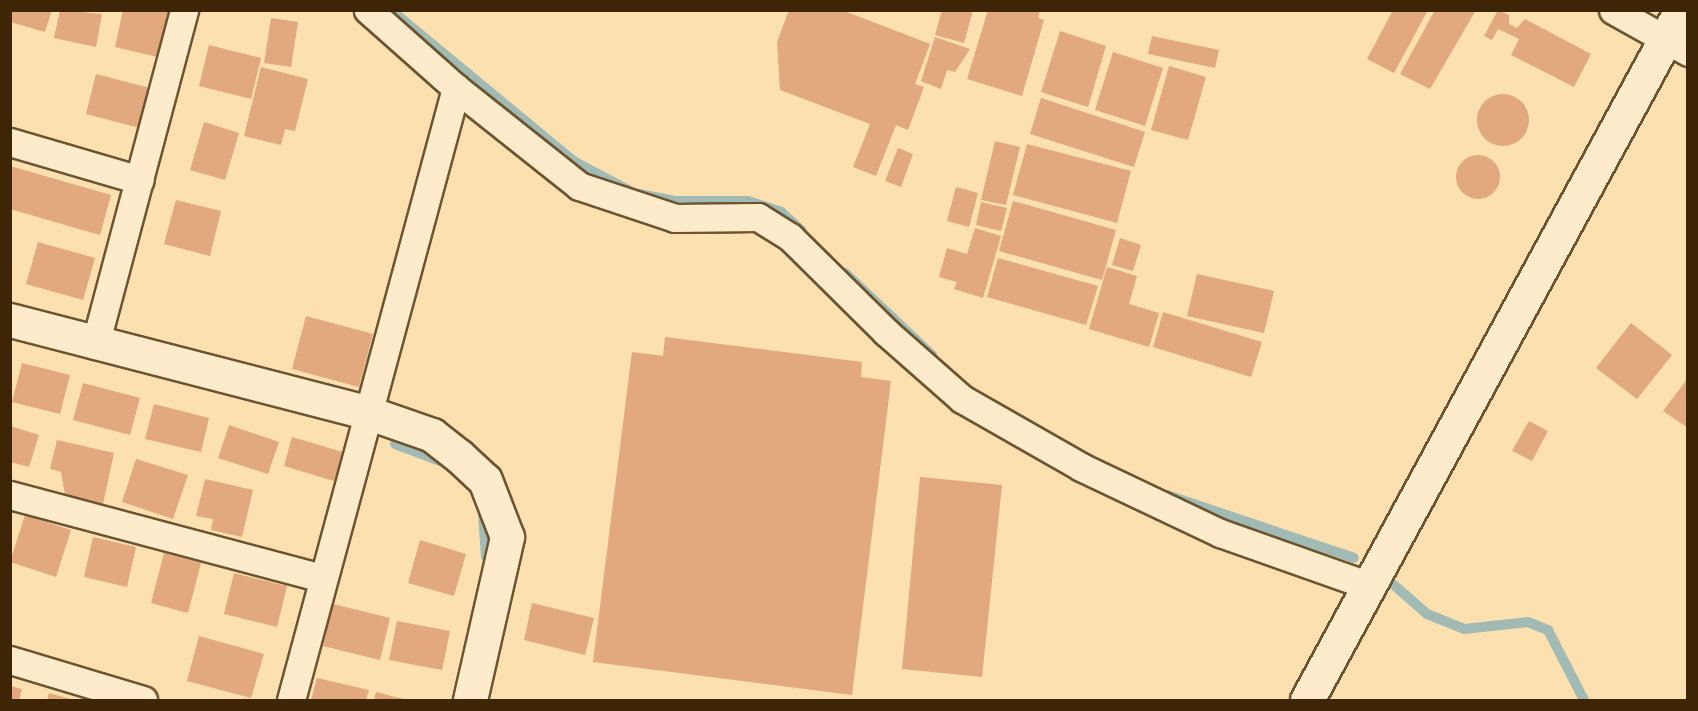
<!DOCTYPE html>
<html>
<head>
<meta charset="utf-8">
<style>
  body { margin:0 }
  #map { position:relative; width:1698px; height:711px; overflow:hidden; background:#fce0b0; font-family:Cardo,serif }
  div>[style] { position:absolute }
  .stream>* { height:10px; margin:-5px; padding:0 5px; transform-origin:5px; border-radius:5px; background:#a1bbb4 }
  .building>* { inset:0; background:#e2a87e }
  .round { border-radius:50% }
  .roads { filter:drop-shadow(2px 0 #6d5430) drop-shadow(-2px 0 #6d5430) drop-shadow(0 2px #6d5430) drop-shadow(0 -2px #6d5430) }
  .street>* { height:27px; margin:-13.5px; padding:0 13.5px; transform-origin:13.5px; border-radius:13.5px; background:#fdebcc }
  .secondary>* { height:33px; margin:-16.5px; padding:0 16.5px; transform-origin:16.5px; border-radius:16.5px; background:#fdebcc }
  span { translate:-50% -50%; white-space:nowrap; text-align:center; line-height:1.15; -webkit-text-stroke:4.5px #fdebcc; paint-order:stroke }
  .frame { position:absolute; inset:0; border:12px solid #3d2506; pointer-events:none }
</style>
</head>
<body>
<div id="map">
  <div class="stream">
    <div style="left:391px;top:10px;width:239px;rotate:39.6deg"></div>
    <div style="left:575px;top:162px;width:67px;rotate:27.7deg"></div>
    <div style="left:634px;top:193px;width:43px;rotate:10.8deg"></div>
    <div style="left:676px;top:201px;width:72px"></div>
    <div style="left:748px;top:201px;width:35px;rotate:18deg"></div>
    <div style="left:781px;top:212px;width:28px;rotate:42deg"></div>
    <div style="left:845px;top:273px;width:120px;rotate:43.3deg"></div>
    <div style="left:395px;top:444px;width:57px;rotate:20.7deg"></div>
    <div style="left:1167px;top:495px;width:197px;rotate:18.6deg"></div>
    <div style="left:483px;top:513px;width:44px;rotate:86.1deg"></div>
    <div style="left:1394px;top:585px;width:44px;rotate:41.3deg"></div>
    <div style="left:1427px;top:614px;width:40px;rotate:22deg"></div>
    <div style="left:1464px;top:629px;width:64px;rotate:-6.2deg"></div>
    <div style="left:1528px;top:622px;width:22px;rotate:22deg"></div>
    <div style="left:1548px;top:630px;width:79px;rotate:62.8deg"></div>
  </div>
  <div class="building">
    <div style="clip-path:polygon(10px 10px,52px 10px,45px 32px,10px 22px)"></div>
    <div style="clip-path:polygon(60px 10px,102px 14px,96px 47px,54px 38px)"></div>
    <div style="clip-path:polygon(123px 10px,173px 10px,162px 58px,115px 47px)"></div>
    <div style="clip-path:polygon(789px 10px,842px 10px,930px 44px,915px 84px,924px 87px,908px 130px,896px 125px,876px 176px,853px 167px,870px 124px,780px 90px,777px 42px)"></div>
    <div style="clip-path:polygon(942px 10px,973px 10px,964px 43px,935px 35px)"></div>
    <div style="clip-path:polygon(988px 10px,1040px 10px,1038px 18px,1044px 20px,1022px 96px,967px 79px)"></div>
    <div style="clip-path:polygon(1393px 10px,1428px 10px,1394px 73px,1367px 59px)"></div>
    <div style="clip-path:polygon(1435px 10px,1476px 10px,1430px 89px,1400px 74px)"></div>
    <div style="clip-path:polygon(1498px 10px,1509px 15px,1509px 24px,1517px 28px,1525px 19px,1591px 54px,1574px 87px,1511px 55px,1519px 39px,1498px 29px,1492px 40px,1484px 36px)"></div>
    <div style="clip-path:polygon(271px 18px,298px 22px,291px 67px,264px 63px)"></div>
    <div style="clip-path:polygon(1060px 31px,1106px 46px,1088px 107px,1041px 92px)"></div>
    <div style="clip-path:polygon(1152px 36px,1219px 50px,1215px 68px,1148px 54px)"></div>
    <div style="clip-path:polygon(935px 37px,970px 49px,955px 72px,947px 70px,941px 89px,921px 81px)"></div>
    <div style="clip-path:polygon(209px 45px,261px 58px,251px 99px,199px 86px)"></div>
    <div style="clip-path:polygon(1113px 52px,1163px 68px,1145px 126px,1095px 110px)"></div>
    <div style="clip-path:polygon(1169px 66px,1206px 77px,1188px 140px,1151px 130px)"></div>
    <div style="clip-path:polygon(261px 67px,308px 79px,295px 131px,285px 129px,281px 145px,244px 136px)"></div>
    <div style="clip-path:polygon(96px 74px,150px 88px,140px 128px,86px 114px)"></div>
    <div class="round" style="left:1477px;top:94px;width:52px;height:52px"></div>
    <div style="clip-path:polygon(1041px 98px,1145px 132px,1134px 167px,1030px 134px)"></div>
    <div style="clip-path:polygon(204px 122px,239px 133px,225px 180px,190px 170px)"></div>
    <div style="clip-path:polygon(995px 141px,1020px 147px,1006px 205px,981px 200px)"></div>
    <div style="clip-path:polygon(1027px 144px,1131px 171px,1117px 223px,1013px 195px)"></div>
    <div style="clip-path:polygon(898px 148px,913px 154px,901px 187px,885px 181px)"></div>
    <div class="round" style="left:1456px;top:155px;width:44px;height:44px"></div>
    <div style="clip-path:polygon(10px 166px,111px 195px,100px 235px,10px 209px)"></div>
    <div style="clip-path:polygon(956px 187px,978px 193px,969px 227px,947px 221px)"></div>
    <div style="clip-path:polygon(176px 200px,221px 211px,210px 256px,164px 244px)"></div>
    <div style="clip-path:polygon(1013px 201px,1116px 230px,1102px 280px,999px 251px)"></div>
    <div style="clip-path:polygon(981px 202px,1007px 208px,1001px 231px,976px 225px)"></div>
    <div style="clip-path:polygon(975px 228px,1001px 236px,983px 298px,954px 289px,957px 282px,939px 277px,947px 248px,967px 254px)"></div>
    <div style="clip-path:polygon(1120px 238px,1141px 245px,1133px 271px,1112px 265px)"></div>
    <div style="clip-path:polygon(38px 242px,95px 258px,83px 300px,26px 284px)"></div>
    <div style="clip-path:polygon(998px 258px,1098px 286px,1086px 325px,987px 297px)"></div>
    <div style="clip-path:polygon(1107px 267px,1137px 276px,1129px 304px,1159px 313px,1149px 347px,1089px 329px)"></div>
    <div style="clip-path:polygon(1197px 274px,1274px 291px,1264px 333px,1187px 316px)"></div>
    <div style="clip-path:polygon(1163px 312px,1262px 342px,1251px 377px,1153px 347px)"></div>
    <div style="clip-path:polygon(306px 316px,373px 334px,359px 387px,292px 369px)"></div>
    <div style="clip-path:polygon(1631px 323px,1672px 355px,1637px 399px,1596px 368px)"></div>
    <div style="clip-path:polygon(665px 337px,862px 362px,861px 377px,891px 381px,852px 695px,593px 662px,632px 352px,663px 356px)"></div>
    <div style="clip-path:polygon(22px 363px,70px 375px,60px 414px,12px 402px)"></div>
    <div style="clip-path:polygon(1688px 378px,1688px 428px,1663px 411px)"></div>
    <div style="clip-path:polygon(83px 383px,140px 398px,130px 435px,73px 420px)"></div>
    <div style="clip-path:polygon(154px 404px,209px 418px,201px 452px,145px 439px)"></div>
    <div style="clip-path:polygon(1529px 421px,1548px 431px,1532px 461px,1512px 451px)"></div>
    <div style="clip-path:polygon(229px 425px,279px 442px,268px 474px,218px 458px)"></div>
    <div style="clip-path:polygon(10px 426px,39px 435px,29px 467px,10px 462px)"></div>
    <div style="clip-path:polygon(292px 437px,343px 452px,334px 481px,284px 466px)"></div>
    <div style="clip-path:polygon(57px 440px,114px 453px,103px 504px,65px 495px,61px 472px,50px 469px)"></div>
    <div style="clip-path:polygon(136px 459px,188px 475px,173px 519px,122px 502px)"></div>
    <div style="clip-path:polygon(920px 477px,1002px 485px,982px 677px,902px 669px)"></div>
    <div style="clip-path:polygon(205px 479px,253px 490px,242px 537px,211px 530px,213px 519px,196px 516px)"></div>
    <div style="clip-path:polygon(25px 515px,71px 530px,56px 577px,10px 562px)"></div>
    <div style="clip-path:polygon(93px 537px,136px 547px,127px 587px,84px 577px)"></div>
    <div style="clip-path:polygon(420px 540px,466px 554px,454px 596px,408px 583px)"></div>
    <div style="clip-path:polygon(164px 553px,201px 563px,188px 613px,151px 603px)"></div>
    <div style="clip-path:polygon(234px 573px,287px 586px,277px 627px,224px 614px)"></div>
    <div style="clip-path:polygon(532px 603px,594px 618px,585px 655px,524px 640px)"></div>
    <div style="clip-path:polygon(333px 604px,390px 618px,380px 660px,323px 646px)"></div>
    <div style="clip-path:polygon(397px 621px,450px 631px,442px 670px,389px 660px)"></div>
    <div style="clip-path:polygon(199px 636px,264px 654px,251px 698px,187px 681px)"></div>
    <div style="clip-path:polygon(317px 678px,369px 690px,366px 700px,311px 700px)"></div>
    <div style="clip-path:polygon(10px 686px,22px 689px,19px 700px,10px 700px)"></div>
    <div style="clip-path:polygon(376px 692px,407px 700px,374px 700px)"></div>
    <div style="clip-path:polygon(49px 693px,74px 700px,47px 700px)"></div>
  </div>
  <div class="roads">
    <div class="street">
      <div style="left:1613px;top:10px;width:86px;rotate:29.2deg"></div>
      <div style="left:456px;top:88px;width:157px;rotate:38.5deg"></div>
      <div style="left:579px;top:186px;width:101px;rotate:18.4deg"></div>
      <div style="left:675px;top:218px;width:83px;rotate:-0.7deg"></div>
      <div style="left:758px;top:217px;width:38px;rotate:32deg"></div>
      <div style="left:790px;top:237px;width:135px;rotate:44.7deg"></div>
      <div style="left:886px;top:332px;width:101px;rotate:41.4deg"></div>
      <div style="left:962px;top:399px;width:137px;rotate:29.7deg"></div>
      <div style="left:1081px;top:467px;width:154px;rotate:25.4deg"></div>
      <div style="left:1220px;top:533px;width:156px;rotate:19.5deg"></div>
      <div style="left:10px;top:142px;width:135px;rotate:16.3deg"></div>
      <div style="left:95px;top:345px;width:347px;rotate:-75.1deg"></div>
      <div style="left:10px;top:495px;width:323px;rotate:14.9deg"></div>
      <div style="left:10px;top:660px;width:139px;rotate:16.7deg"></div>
      <div style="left:291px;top:700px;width:634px;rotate:-74.91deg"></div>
      <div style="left:456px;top:88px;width:118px;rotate:-138.4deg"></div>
    </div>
    <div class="secondary">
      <div style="left:10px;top:320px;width:371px;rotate:14.5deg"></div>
      <div style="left:369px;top:413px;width:67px;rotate:19.2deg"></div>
      <div style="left:432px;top:435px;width:34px;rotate:38deg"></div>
      <div style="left:459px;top:456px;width:35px;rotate:43deg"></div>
      <div style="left:485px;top:480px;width:61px;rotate:68.9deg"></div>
      <div style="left:507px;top:537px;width:167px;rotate:102.8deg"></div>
      <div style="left:1307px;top:700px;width:785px;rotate:-61.54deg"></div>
    </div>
  </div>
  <div class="frame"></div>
</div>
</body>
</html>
